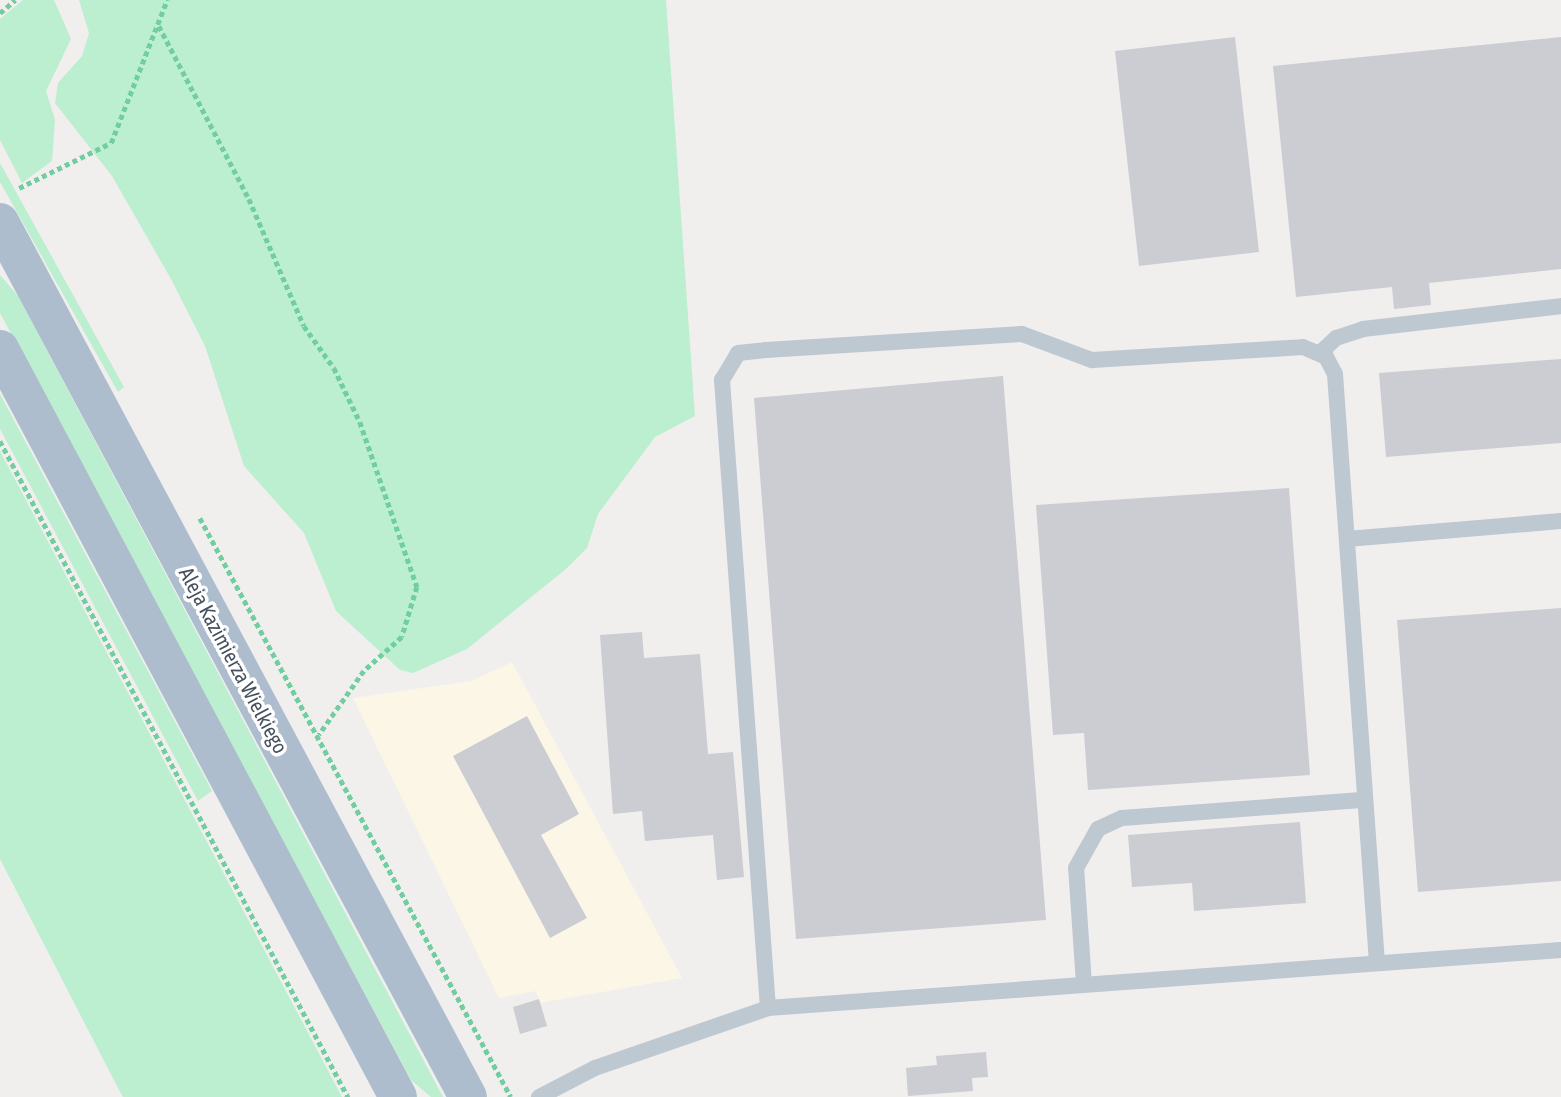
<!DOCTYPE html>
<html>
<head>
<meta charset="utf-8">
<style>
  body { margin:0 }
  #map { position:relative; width:1561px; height:1097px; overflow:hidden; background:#f1eeee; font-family:"Asap Condensed",sans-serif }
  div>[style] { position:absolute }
  .commercial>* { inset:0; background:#fcf6e6 }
  .green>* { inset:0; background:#bbefcf }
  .building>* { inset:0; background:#cbcdd3 }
  .path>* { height:4.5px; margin-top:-2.25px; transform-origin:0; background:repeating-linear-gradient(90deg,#72cea1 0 5px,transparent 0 8.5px) }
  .service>* { height:16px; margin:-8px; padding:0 8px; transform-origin:8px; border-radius:8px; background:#bec8d0 }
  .primary>* { height:38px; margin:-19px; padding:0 19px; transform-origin:19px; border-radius:19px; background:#adbdce }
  span { translate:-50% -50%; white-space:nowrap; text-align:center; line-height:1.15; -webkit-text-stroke:7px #fff; paint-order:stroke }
  .street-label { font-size:21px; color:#46515c }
</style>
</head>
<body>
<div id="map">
  <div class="commercial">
    <div style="clip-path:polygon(512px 662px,682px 978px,540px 1003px,536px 991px,499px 998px,353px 698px,471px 681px)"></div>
  </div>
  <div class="green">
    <div style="clip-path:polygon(23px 0,54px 0,71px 39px,46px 91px,55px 120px,52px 161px,22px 183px,0 140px,0 19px)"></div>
    <div style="clip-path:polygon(79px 0,666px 0,695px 416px,655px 437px,598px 514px,587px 548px,566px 569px,467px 649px,413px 673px,400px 670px,336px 611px,304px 533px,244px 466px,205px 346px,171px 279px,112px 176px,55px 103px,58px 83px,82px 56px,89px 33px)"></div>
    <div style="clip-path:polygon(0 163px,124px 387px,118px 392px,0 182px)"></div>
    <div style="clip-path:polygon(0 275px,18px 296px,443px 1097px,431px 1097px,411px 1080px,0 313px)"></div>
    <div style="clip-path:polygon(0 394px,212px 791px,198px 801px,0 429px)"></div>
    <div style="clip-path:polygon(0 451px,342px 1097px,123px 1097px,118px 1088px,0 859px)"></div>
  </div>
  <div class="building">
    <div style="clip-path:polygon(1235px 37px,1259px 252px,1139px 266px,1115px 51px)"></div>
    <div style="clip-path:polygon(1561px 37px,1561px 269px,1429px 283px,1431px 305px,1394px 309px,1392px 287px,1296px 297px,1273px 66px)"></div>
    <div style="clip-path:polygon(1561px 359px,1561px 443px,1386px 457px,1379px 373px)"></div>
    <div style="clip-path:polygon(1003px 376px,1046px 920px,796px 939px,754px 398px)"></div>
    <div style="clip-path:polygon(1289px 488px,1310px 775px,1088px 790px,1084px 733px,1053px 735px,1036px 505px)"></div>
    <div style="clip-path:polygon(1561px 608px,1561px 881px,1418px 892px,1397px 620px)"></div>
    <div style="clip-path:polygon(642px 632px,644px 658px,700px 654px,708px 754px,733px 752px,744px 877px,717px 880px,713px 835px,645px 841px,642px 811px,613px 814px,600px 635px)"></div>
    <div style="clip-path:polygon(527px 716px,579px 814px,541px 835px,587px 918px,550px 938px,453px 756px)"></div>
    <div style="clip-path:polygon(1300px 822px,1306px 903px,1194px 911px,1192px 883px,1132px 887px,1128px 835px)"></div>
    <div style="clip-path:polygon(539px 999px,547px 1026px,520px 1034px,513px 1007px)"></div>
    <div style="clip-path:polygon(986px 1052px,988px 1077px,972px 1078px,973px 1091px,908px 1096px,906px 1068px,937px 1065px,936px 1056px)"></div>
  </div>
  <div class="path">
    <div style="left:0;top:13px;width:20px;rotate:-41deg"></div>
    <div style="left:159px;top:26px;width:195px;rotate:62.5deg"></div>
    <div style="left:249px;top:199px;width:138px;rotate:66.6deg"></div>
    <div style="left:304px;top:326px;width:52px;rotate:54.5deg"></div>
    <div style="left:334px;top:368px;width:60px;rotate:64.3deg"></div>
    <div style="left:360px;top:422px;width:175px;rotate:70.9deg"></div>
    <div style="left:417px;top:587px;width:52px;rotate:106.7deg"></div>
    <div style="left:402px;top:637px;width:51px;rotate:138.2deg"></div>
    <div style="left:364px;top:671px;width:78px;rotate:125.1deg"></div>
    <div style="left:19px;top:188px;width:102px;rotate:-26.1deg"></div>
    <div style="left:111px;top:143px;width:154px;rotate:-68.6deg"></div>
    <div style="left:0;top:441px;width:743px;rotate:62.05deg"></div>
    <div style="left:200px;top:518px;width:657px;rotate:61.76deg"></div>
  </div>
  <div class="service">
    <div style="left:1320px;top:353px;width:22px;rotate:-43deg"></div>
    <div style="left:1336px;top:338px;width:28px;rotate:-18deg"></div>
    <div style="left:1363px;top:329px;width:199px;rotate:-6.6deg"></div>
    <div style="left:1347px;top:539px;width:215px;rotate:-4.8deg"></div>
    <div style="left:1084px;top:984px;width:116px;rotate:-93.9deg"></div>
    <div style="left:1076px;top:868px;width:45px;rotate:-60.6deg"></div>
    <div style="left:1098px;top:829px;width:26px;rotate:-25deg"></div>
    <div style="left:1122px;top:818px;width:243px;rotate:-4.3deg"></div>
    <div style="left:768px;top:1008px;width:630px;rotate:-94.19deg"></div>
    <div style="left:722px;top:380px;width:31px;rotate:-59deg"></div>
    <div style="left:738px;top:353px;width:28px;rotate:-6deg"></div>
    <div style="left:766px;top:350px;width:256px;rotate:-3.6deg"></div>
    <div style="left:1022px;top:334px;width:75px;rotate:20.4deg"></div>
    <div style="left:1092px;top:360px;width:211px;rotate:-3.5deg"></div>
    <div style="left:1303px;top:347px;width:25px;rotate:23deg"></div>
    <div style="left:1326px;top:357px;width:19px;rotate:62deg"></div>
    <div style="left:1335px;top:374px;width:590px;rotate:85.92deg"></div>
    <div style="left:539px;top:1097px;width:63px;rotate:-27.4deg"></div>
    <div style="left:595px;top:1068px;width:183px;rotate:-19.1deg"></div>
    <div style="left:768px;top:1008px;width:795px;rotate:-4.18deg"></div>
  </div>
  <div class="primary">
    <div style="left:0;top:222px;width:992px;rotate:61.86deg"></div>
    <div style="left:0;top:349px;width:847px;rotate:61.98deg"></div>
  </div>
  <div class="street-label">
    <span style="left:234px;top:660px;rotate:62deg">Aleja Kazimierza Wielkiego</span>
  </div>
</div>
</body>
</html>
